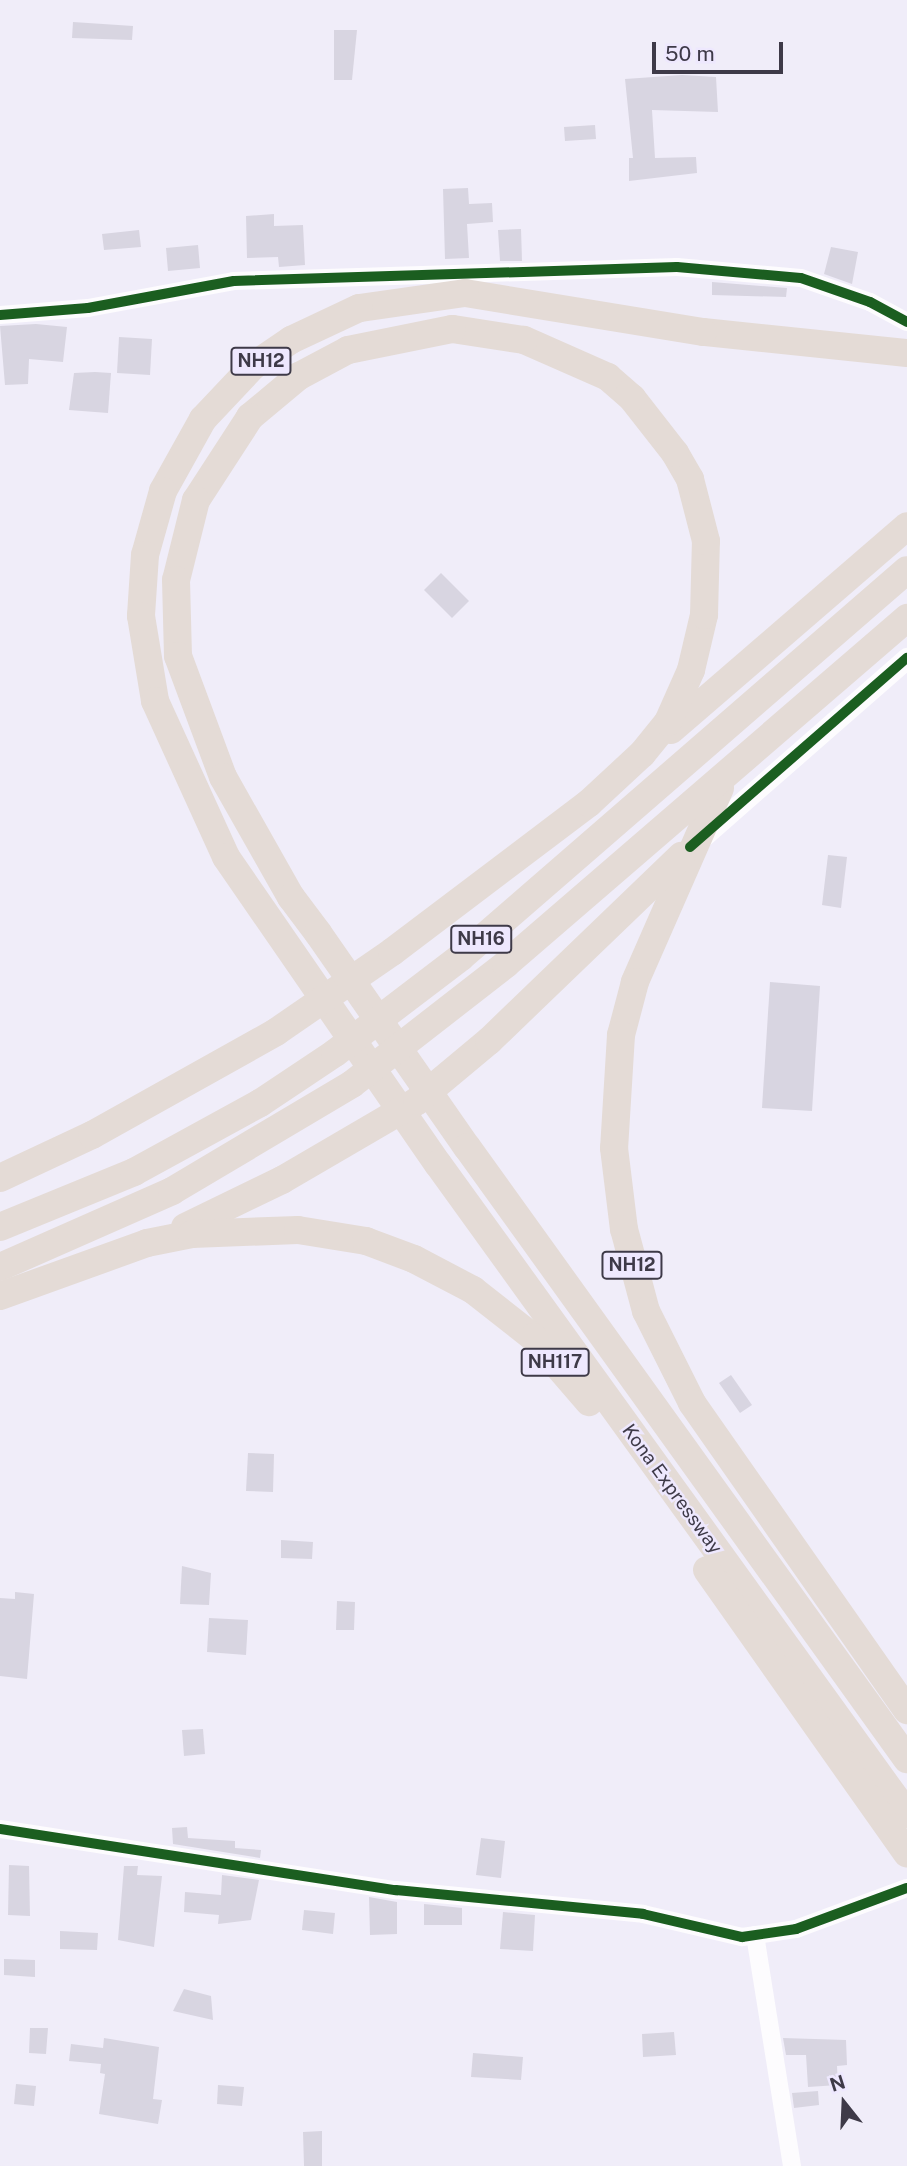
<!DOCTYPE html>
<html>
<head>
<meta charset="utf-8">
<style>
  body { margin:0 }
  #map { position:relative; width:907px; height:2166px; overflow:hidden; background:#f0edf9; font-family:"Public Sans",sans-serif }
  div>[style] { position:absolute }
  .building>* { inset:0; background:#d8d5e1 }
  .minor>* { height:18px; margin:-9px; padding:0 9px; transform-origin:9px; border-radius:9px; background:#fdfcfe }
  .tertiary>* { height:21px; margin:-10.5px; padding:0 10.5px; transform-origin:10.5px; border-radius:10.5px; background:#fdfcfe }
  .trunk>* { height:28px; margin:-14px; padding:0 14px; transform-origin:14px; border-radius:14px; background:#e4dbd6 }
  .cycleway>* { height:10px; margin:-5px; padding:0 5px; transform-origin:5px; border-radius:5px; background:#1b5e20 }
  span { translate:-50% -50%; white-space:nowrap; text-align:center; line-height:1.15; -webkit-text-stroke:5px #eee8fe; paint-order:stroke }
  .shield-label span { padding:2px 5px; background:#eee8fe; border:2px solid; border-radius:5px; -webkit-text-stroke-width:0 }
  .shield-label { font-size:18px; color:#3e3a48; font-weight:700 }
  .street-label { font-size:19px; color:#3e3a48 }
  .north { position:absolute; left:809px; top:2068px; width:70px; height:70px; -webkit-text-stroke:5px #eee8fe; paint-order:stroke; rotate:342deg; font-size:19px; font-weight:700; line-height:28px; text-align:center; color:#3e3a48 }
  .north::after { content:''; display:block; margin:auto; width:24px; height:32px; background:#3e3a48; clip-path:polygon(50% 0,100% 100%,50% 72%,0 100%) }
  .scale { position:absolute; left:652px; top:42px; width:131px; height:32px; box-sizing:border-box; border:4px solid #3e3a48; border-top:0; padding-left:9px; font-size:21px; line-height:24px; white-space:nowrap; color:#3e3a48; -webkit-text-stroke:5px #eee8fe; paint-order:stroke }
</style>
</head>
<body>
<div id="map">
  <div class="building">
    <div style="clip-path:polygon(73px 22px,133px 26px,132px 40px,72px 38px)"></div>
    <div style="clip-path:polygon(334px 30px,357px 30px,352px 80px,334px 80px)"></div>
    <div style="clip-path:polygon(682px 75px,716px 77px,718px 112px,652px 110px,655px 158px,696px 157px,697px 173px,629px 181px,629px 158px,633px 158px,625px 79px)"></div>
    <div style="clip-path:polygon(595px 125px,596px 139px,565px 141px,564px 127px)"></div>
    <div style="clip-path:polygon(468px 188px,469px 204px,492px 203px,493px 222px,467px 224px,469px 258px,445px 259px,443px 189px)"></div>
    <div style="clip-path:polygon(274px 214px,274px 226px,303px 225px,305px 265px,279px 267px,278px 257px,247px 258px,246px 216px)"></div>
    <div style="clip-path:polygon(521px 229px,522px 261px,500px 261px,498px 230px)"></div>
    <div style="clip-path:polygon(139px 230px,141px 247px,104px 250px,102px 234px)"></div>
    <div style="clip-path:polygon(198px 245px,200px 268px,168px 271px,166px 248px)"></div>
    <div style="clip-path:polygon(831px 247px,858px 252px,852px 284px,824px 274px)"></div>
    <div style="clip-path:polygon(712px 282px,787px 288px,786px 297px,712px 295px)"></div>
    <div style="clip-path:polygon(36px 324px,67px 327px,63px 362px,29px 359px,28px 384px,5px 385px,0 326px)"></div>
    <div style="clip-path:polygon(119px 337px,152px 339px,150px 375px,117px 373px)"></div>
    <div style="clip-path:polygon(95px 372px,111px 373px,108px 413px,69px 410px,74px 373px)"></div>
    <div style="clip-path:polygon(441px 573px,469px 601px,452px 618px,424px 590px)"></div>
    <div style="clip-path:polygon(828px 855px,847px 857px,841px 908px,822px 905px)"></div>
    <div style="clip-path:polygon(770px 982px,820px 986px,812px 1111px,762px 1108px)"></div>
    <div style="clip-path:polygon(731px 1375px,752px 1405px,740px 1413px,719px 1383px)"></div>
    <div style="clip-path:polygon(248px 1453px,274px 1454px,273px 1492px,246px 1491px)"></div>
    <div style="clip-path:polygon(281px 1540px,313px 1542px,312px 1559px,281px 1558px)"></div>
    <div style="clip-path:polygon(182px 1566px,211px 1573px,209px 1605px,180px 1604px)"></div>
    <div style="clip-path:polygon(15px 1592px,34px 1594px,27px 1679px,0 1676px,0 1598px,15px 1599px)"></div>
    <div style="clip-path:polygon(337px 1601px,355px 1602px,354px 1630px,336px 1630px)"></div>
    <div style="clip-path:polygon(209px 1618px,248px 1620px,246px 1655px,207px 1652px)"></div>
    <div style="clip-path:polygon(203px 1729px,205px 1754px,184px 1756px,182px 1730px)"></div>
    <div style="clip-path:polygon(187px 1827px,188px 1838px,235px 1841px,235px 1848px,261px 1850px,260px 1858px,173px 1844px,172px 1828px)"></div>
    <div style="clip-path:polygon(481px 1838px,505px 1841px,501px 1878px,476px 1875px)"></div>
    <div style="clip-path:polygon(9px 1865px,29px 1866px,30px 1916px,8px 1915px)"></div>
    <div style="clip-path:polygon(124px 1866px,138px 1866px,137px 1875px,162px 1876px,154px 1947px,118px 1940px)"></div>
    <div style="clip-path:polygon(222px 1875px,259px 1880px,251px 1920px,218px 1924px,219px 1915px,184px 1912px,185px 1892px,221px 1895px)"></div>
    <div style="clip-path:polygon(369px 1897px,397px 1902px,397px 1934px,370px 1935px)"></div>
    <div style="clip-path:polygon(424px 1904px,462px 1908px,462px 1925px,424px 1925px)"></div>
    <div style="clip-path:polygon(304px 1910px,335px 1913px,333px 1934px,302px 1930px)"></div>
    <div style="clip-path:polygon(503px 1912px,535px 1915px,533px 1951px,500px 1949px)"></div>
    <div style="clip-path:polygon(60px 1931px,98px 1933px,97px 1950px,60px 1949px)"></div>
    <div style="clip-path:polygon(4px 1959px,35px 1960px,35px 1977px,4px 1975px)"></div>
    <div style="clip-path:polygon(184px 1989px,211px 1996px,213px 2020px,173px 2011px)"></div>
    <div style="clip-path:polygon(30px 2028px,48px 2028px,46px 2054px,29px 2053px)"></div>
    <div style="clip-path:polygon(674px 2032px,676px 2055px,643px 2057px,642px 2034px)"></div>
    <div style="clip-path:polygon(104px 2038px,159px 2047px,153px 2099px,162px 2100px,158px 2124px,99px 2114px,105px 2074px,100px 2073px,101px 2064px,69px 2061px,71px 2044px,103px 2048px)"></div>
    <div style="clip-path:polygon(783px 2038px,846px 2040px,847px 2065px,837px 2066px,838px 2085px,808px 2087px,806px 2055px,786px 2055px)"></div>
    <div style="clip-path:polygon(473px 2053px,523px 2057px,521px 2080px,471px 2077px)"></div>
    <div style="clip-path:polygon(16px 2084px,36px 2086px,34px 2106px,14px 2104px)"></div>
    <div style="clip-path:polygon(218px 2085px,244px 2087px,242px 2106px,217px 2104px)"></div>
    <div style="clip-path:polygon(818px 2091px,819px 2105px,794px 2108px,792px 2093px)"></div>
    <div style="clip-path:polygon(322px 2131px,322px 2166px,304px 2166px,303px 2132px)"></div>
  </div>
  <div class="minor">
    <div style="left:0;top:315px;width:88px;rotate:-4.5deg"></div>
    <div style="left:88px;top:308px;width:148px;rotate:-10.5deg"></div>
    <div style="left:234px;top:281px;width:443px;rotate:-1.8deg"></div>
    <div style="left:677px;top:267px;width:124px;rotate:5.1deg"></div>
    <div style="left:801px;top:278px;width:73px;rotate:19.2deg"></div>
    <div style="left:870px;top:302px;width:42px;rotate:28.4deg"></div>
    <div style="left:0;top:1829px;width:401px;rotate:8.8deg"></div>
    <div style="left:396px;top:1890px;width:248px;rotate:5.5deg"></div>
    <div style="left:643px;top:1914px;width:102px;rotate:13.1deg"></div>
    <div style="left:742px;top:1937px;width:55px;rotate:-8.4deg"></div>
    <div style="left:796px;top:1929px;width:118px;rotate:-20.3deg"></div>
    <div style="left:755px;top:1935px;width:234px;rotate:80.9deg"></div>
  </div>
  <div class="tertiary">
    <div style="left:700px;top:839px;width:275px;rotate:-41.2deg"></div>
  </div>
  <div class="trunk">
    <div style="left:907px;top:353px;width:205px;rotate:-174.1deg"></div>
    <div style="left:703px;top:332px;width:241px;rotate:-170.7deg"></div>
    <div style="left:465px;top:293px;width:107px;rotate:171.9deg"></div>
    <div style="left:359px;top:308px;width:75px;rotate:154.8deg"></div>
    <div style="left:291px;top:340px;width:46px;rotate:145.6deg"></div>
    <div style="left:253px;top:366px;width:73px;rotate:133.3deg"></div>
    <div style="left:203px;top:419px;width:82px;rotate:119.1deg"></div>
    <div style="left:163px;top:491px;width:66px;rotate:105.7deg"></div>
    <div style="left:145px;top:555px;width:61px;rotate:93.8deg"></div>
    <div style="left:141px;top:616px;width:86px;rotate:80.6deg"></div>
    <div style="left:155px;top:701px;width:171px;rotate:65.5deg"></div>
    <div style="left:226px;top:857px;width:373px;rotate:55.4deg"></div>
    <div style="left:438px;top:1164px;width:802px;rotate:54.19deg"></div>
    <div style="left:671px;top:730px;width:312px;rotate:-40.8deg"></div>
    <div style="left:720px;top:788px;width:212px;rotate:113.7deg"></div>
    <div style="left:635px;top:982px;width:55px;rotate:104.8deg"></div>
    <div style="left:621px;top:1035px;width:113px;rotate:93.5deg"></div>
    <div style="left:614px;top:1148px;width:82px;rotate:83deg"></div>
    <div style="left:624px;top:1229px;width:85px;rotate:75deg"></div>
    <div style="left:646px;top:1311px;width:103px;rotate:63.4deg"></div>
    <div style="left:692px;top:1403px;width:375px;rotate:55deg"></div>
    <div style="left:0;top:1178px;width:102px;rotate:-25.1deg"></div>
    <div style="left:92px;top:1135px;width:211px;rotate:-29.2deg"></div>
    <div style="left:276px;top:1032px;width:141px;rotate:-34.6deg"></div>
    <div style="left:392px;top:952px;width:247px;rotate:-37.1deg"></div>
    <div style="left:589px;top:803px;width:72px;rotate:-42.8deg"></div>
    <div style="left:642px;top:754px;width:41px;rotate:-50.9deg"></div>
    <div style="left:668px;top:722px;width:57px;rotate:-66.1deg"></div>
    <div style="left:691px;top:670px;width:57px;rotate:-76.7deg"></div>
    <div style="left:704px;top:615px;width:74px;rotate:-88.5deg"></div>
    <div style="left:706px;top:541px;width:64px;rotate:-104.5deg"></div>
    <div style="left:690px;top:479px;width:30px;rotate:-120deg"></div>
    <div style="left:675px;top:453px;width:70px;rotate:-128deg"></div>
    <div style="left:632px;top:398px;width:32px;rotate:-139deg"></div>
    <div style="left:608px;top:377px;width:92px;rotate:-156.2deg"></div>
    <div style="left:524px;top:340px;width:73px;rotate:-171.3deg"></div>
    <div style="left:452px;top:329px;width:106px;rotate:168.6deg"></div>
    <div style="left:348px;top:350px;width:55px;rotate:152deg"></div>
    <div style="left:299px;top:376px;width:64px;rotate:140.1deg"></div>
    <div style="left:250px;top:417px;width:99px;rotate:123deg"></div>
    <div style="left:196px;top:500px;width:82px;rotate:104deg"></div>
    <div style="left:176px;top:580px;width:76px;rotate:88.5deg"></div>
    <div style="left:178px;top:656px;width:129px;rotate:69.6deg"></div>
    <div style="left:223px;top:777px;width:138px;rotate:60.5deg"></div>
    <div style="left:291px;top:897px;width:45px;rotate:53.1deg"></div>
    <div style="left:318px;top:933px;width:261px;rotate:55.2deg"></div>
    <div style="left:467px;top:1147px;width:754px;rotate:54.29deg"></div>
    <div style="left:0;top:1227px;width:145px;rotate:-22.3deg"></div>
    <div style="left:134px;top:1172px;width:144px;rotate:-28.7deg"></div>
    <div style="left:260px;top:1103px;width:90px;rotate:-33.7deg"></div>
    <div style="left:335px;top:1053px;width:158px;rotate:-37.3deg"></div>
    <div style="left:461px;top:957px;width:590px;rotate:-40.95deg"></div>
    <div style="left:185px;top:1227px;width:108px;rotate:-25.9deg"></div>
    <div style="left:282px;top:1180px;width:156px;rotate:-30.3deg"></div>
    <div style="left:417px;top:1101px;width:94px;rotate:-39.8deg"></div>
    <div style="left:489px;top:1041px;width:267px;rotate:-43.9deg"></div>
    <div style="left:0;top:1267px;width:188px;rotate:-23.8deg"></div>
    <div style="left:172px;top:1191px;width:209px;rotate:-30.7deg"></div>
    <div style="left:352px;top:1084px;width:195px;rotate:-37.9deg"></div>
    <div style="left:506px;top:964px;width:530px;rotate:-40.79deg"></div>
    <div style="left:0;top:1296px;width:156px;rotate:-19.8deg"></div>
    <div style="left:147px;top:1243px;width:46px;rotate:-11.3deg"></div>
    <div style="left:192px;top:1234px;width:106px;rotate:-2.2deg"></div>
    <div style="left:298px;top:1230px;width:69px;rotate:9.2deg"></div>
    <div style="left:366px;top:1241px;width:51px;rotate:20.6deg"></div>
    <div style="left:414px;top:1259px;width:67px;rotate:27.7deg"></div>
    <div style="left:473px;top:1290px;width:76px;rotate:38.1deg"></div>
    <div style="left:533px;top:1337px;width:86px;rotate:49.3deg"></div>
    <div style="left:707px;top:1570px;width:347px;rotate:54.8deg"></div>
  </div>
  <div class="cycleway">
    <div style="left:0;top:315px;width:88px;rotate:-4.5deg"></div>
    <div style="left:88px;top:308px;width:148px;rotate:-10.5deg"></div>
    <div style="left:234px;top:281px;width:443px;rotate:-1.8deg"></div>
    <div style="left:677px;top:267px;width:124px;rotate:5.1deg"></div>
    <div style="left:801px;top:278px;width:73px;rotate:19.2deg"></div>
    <div style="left:870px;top:302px;width:42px;rotate:28.4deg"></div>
    <div style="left:690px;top:847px;width:288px;rotate:-41.1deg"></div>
    <div style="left:0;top:1829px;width:401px;rotate:8.8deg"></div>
    <div style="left:396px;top:1890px;width:248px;rotate:5.5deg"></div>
    <div style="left:643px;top:1914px;width:102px;rotate:13.1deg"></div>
    <div style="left:742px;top:1937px;width:55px;rotate:-8.4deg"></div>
    <div style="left:796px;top:1929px;width:118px;rotate:-20.3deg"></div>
  </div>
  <div class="shield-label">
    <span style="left:261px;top:361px">NH12</span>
    <span style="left:481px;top:939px">NH16</span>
    <span style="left:632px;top:1265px">NH12</span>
    <span style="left:555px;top:1362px">NH117</span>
  </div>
  <div class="street-label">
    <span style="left:672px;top:1489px;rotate:54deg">Kona Expressway</span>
  </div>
  <div class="north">N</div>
  <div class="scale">50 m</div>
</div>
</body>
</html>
